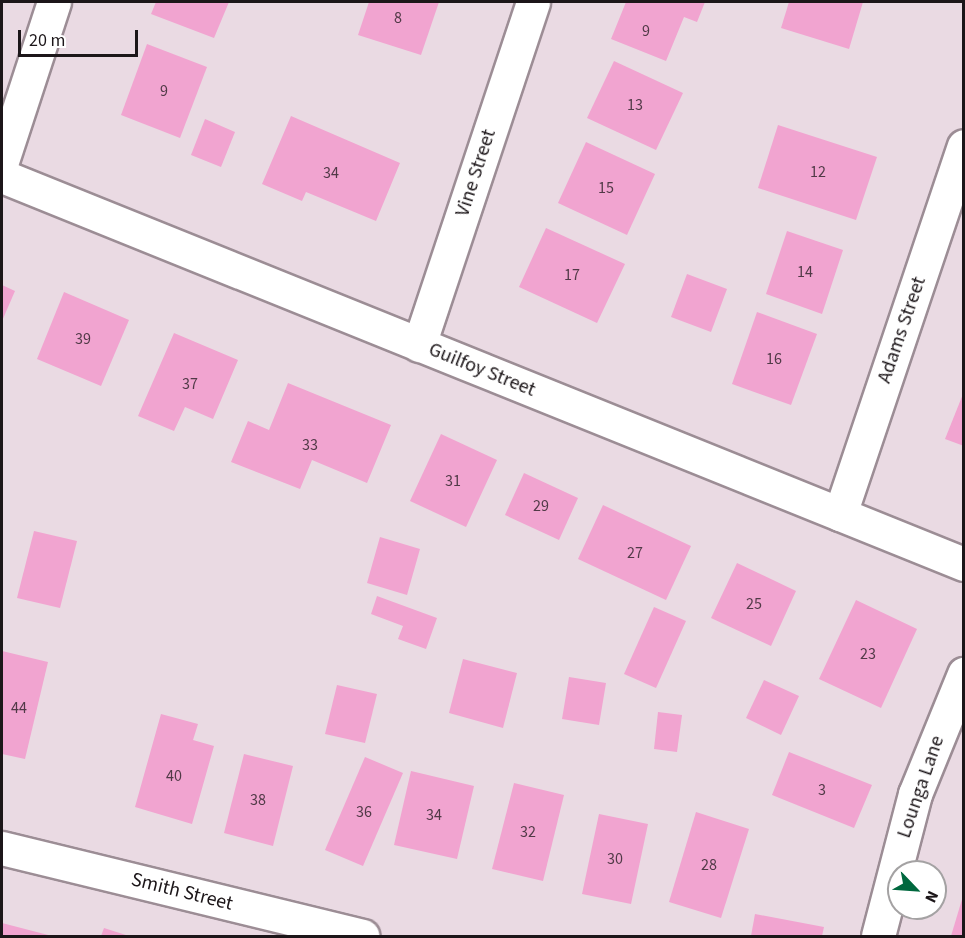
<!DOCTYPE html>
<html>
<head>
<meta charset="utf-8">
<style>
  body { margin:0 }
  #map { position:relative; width:965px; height:938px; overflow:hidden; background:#eadae3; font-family:"Source Sans 3",sans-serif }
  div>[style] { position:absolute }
  .building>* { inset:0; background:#f1a4d0 }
  .roads { filter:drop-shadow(2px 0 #9c8d95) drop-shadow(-2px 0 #9c8d95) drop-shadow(0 2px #9c8d95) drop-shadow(0 -2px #9c8d95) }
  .minor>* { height:33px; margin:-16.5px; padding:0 16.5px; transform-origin:16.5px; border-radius:16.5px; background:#fff }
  span { translate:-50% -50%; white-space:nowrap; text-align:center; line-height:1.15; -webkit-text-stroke:6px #fff; paint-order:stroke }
  .number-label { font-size:16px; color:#513a47 }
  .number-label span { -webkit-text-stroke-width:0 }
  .street-label { font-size:20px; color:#1c1619 }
  .frame { position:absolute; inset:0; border:3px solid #1c1619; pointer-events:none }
  .north { position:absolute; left:887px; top:860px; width:60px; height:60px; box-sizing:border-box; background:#fff; border:2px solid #a4a2a3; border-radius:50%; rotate:115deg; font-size:16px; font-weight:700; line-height:24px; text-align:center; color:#1c1619 }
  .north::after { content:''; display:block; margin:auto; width:21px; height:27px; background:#00683e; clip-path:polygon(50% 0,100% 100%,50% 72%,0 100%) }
  .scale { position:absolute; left:18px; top:30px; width:120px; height:27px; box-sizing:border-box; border:3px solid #1c1619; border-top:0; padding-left:8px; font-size:18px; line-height:21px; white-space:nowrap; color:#1c1619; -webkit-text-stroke:4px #fff; paint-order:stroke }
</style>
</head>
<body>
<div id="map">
  <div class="building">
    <div style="clip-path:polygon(156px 2px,229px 2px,214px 38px,151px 14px)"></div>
    <div style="clip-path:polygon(369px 2px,439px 2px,421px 55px,358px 35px)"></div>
    <div style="clip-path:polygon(626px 2px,705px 2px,697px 22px,684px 17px,666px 61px,611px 39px)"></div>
    <div style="clip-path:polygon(789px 2px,863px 2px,849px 49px,781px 28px)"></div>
    <div style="clip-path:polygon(147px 44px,207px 67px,180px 138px,121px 115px)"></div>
    <div style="clip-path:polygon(614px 61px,683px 93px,656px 150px,587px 118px)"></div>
    <div style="clip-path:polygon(291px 116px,400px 163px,376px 221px,306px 192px,302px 201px,262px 184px)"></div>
    <div style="clip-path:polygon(205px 119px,235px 132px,221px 167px,191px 155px)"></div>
    <div style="clip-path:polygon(778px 125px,877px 157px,856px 220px,758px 188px)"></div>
    <div style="clip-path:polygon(586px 142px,655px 174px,627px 235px,558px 203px)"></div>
    <div style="clip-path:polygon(546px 228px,625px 264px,597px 323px,519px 287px)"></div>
    <div style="clip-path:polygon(787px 231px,843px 250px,822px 314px,766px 294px)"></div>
    <div style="clip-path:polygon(687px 274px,727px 289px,711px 332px,671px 317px)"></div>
    <div style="clip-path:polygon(2px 285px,15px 291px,2px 321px)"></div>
    <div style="clip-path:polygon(64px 292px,129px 320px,101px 386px,37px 359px)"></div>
    <div style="clip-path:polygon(757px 312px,817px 334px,791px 405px,732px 384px)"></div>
    <div style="clip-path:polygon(174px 333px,238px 360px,213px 419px,185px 407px,174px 431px,138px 416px)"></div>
    <div style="clip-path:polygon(288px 383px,391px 425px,367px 483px,312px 460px,300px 489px,231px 462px,248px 421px,269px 430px)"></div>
    <div style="clip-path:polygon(963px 394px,964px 394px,964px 446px,945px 439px)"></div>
    <div style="clip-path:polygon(441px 434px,497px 460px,466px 527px,410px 501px)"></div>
    <div style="clip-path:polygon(524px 473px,578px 498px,559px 540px,505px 515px)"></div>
    <div style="clip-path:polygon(603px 505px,691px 546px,666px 600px,578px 559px)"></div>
    <div style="clip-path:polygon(34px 531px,77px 541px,60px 608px,17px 598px)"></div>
    <div style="clip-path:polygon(380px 537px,420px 549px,407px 595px,367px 583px)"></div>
    <div style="clip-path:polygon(737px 563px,796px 591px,771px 646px,711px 618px)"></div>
    <div style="clip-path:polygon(377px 596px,437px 618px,426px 649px,398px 639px,403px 626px,371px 614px)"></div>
    <div style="clip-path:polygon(856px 600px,917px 629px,881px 708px,819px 679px)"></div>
    <div style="clip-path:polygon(654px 607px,686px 621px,656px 688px,624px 674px)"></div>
    <div style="clip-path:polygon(2px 651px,48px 662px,25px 759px,2px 754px)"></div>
    <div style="clip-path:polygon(463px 659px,517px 673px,503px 728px,449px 713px)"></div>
    <div style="clip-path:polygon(569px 677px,606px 683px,599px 725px,562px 719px)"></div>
    <div style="clip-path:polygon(764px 680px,799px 696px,781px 735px,746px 718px)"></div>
    <div style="clip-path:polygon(337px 685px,377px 694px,365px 743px,325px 734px)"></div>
    <div style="clip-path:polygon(658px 712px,682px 715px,677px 752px,654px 749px)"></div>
    <div style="clip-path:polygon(161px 714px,198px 724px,193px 740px,214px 746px,192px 824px,135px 807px)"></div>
    <div style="clip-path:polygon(789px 752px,872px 785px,854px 828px,772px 795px)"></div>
    <div style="clip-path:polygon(244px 754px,293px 766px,273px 846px,224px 833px)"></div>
    <div style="clip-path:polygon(365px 757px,403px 773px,363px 866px,325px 850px)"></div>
    <div style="clip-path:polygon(411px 771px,474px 786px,457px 859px,394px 845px)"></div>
    <div style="clip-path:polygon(514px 783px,564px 795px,543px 881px,492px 869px)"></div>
    <div style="clip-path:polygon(696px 812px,749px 829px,721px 918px,669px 902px)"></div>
    <div style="clip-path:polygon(599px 814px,648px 824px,631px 904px,582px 894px)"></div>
    <div style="clip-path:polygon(963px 896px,964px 936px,951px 936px)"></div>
    <div style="clip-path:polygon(755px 914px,824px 927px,822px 936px,751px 936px)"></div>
    <div style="clip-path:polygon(2px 923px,52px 936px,2px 936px)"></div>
    <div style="clip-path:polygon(104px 928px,129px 936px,101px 936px)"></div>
  </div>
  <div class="roads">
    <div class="minor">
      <div style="left:2px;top:161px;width:167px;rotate:-71.9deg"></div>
      <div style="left:2px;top:176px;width:1037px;rotate:21.97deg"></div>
      <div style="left:419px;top:345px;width:361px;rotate:-71.6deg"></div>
      <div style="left:840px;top:514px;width:388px;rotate:-71.4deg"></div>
      <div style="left:2px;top:848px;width:371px;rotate:13.7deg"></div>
      <div style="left:878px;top:936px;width:147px;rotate:-75.4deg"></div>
      <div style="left:915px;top:794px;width:130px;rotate:-67.8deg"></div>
    </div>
  </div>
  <div class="number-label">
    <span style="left:398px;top:18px">8</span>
    <span style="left:646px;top:31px">9</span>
    <span style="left:164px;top:91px">9</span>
    <span style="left:635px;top:105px">13</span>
    <span style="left:818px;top:172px">12</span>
    <span style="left:331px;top:173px">34</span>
    <span style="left:606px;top:188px">15</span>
    <span style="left:805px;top:272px">14</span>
    <span style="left:572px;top:275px">17</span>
    <span style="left:83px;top:339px">39</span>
    <span style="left:774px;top:359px">16</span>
    <span style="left:190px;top:384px">37</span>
    <span style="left:310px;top:445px">33</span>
    <span style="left:453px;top:481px">31</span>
    <span style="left:541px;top:506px">29</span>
    <span style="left:635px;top:553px">27</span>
    <span style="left:754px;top:604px">25</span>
    <span style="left:868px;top:654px">23</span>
    <span style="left:19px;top:708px">44</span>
    <span style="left:174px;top:776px">40</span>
    <span style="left:822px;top:790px">3</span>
    <span style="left:258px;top:800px">38</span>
    <span style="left:364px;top:812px">36</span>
    <span style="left:434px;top:815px">34</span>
    <span style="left:528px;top:832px">32</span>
    <span style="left:615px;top:859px">30</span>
    <span style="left:709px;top:865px">28</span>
  </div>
  <div class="street-label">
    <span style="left:476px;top:173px;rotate:-72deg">Vine Street</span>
    <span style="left:902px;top:330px;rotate:-71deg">Adams Street</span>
    <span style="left:482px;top:370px;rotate:22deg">Guilfoy Street</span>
    <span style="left:921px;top:787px;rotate:-71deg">Lounga Lane</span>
    <span style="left:182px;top:892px;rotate:14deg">Smith Street</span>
  </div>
  <div class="frame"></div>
  <div class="north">N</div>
  <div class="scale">20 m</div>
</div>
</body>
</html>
